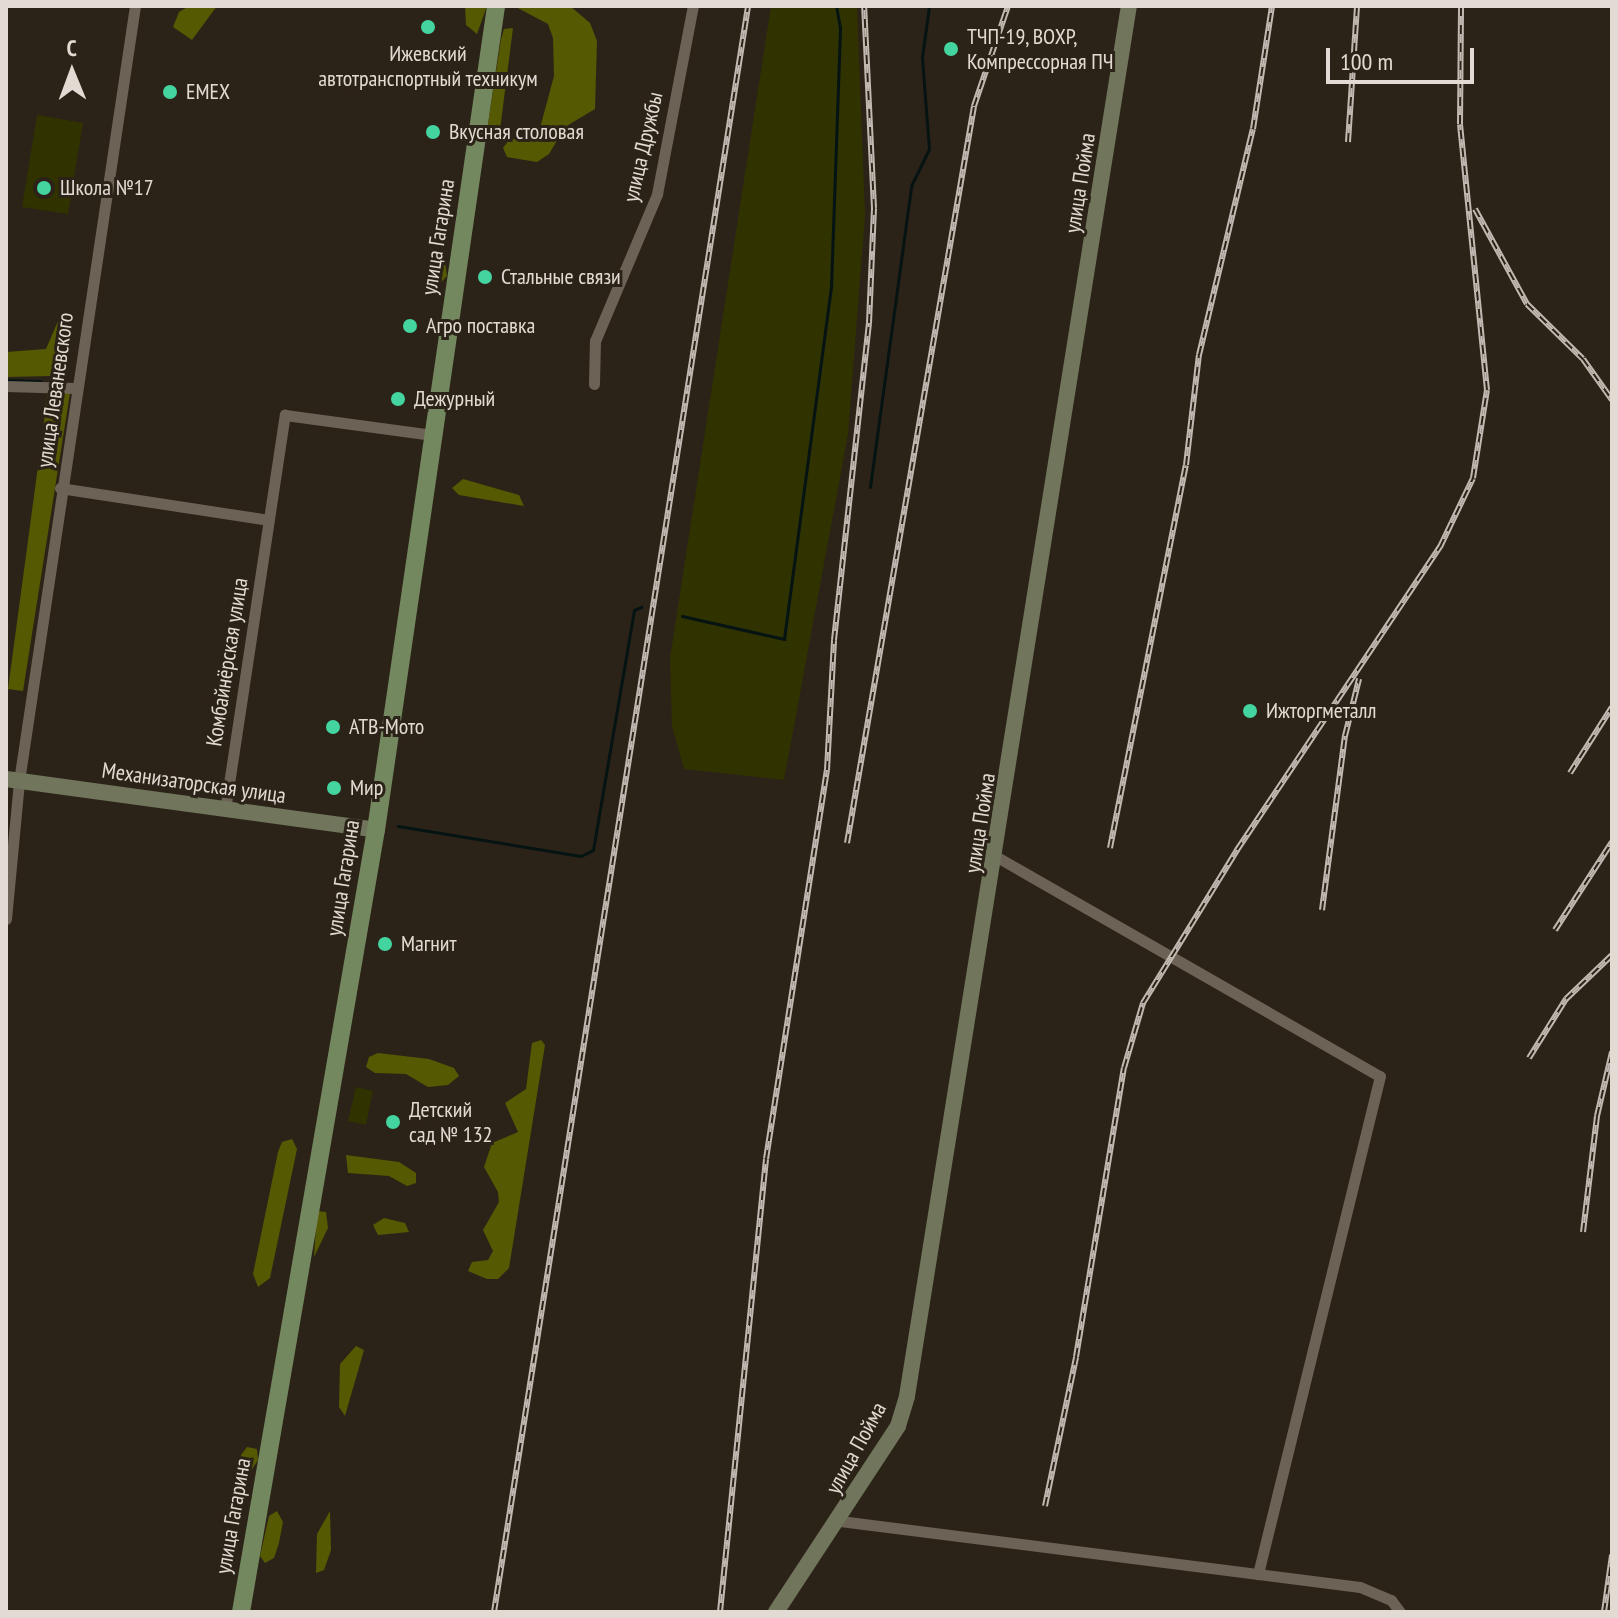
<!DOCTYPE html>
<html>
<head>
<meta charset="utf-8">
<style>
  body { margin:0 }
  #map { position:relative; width:1618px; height:1618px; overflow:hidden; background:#2c2318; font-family:"PT Sans Narrow",sans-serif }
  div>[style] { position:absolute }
  .green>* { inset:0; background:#303200 }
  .forest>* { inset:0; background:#555902 }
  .stream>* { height:3px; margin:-1.5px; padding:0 1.5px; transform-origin:1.5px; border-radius:1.5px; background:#061313 }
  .street>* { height:11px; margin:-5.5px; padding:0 5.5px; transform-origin:5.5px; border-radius:5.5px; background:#6c6255 }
  .secondary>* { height:16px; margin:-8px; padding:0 8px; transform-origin:8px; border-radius:8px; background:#70755b }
  .primary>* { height:18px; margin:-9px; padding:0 9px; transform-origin:9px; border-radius:9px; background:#748860 }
  .rail>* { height:6px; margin-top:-3px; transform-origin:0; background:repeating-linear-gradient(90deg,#2c2318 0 9px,#c1bab2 0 18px); box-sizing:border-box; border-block:2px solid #c1bab2 }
  .dots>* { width:22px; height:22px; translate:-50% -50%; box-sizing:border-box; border:4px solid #2c2318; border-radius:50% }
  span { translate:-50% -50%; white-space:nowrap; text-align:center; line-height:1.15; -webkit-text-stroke:6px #2c2318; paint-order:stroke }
  .poi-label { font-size:22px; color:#e1dbd3 }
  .left { translate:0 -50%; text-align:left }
  .street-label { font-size:22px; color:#e1dbd3 }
  .frame { position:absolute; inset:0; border:8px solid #e1dbd3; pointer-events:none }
  .north { position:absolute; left:32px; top:32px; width:80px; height:80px; -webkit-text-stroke:6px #2c2318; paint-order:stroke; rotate:359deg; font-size:22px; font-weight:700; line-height:32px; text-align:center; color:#e1dbd3 }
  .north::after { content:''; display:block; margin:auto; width:28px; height:36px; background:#e1dbd3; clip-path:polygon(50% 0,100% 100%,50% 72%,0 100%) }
  .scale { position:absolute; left:1326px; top:48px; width:148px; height:36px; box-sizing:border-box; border:4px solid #e1dbd3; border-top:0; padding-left:10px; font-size:24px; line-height:28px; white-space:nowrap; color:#e1dbd3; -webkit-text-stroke:6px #2c2318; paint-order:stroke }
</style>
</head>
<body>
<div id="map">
  <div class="green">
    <div style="clip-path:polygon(771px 6px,857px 6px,865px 215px,848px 434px,784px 780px,684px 769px,672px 726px,670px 658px)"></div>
    <div style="clip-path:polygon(37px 115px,83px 123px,68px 214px,22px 207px)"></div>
    <div style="clip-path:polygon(356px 1087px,373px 1091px,366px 1125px,348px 1121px)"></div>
  </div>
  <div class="forest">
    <div style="clip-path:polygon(189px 6px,217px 6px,192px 40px,173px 27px,179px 12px)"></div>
    <div style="clip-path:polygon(465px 6px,487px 6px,477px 34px,466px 25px)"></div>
    <div style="clip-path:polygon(514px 6px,570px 6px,590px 23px,597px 41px,595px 109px,565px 127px,549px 154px,537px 162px,507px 157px,503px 148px,509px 140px,532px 136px,540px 128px,554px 76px,553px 38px,548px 24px)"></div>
    <div style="clip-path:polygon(513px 28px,500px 130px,496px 134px,487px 130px,501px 39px,504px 29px)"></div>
    <div style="clip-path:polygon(444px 255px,447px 276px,435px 289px,430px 266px,434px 257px)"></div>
    <div style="clip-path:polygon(58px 321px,67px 321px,69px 332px,51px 376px,6px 377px,6px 352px,46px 349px)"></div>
    <div style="clip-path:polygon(48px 392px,70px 393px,23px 691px,8px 689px)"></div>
    <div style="clip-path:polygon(463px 479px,519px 495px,524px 506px,459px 495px,452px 488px)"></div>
    <div style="clip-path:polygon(541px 1040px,545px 1045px,509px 1268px,498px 1279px,487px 1279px,468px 1271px,472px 1262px,488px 1260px,493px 1251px,483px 1230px,499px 1202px,498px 1192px,484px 1167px,492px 1143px,518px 1132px,505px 1103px,526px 1089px,532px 1043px)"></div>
    <div style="clip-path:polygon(378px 1053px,429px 1059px,454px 1068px,459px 1076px,448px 1085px,428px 1087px,406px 1074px,375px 1073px,366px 1067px,369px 1057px)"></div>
    <div style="clip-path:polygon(292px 1139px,297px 1149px,270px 1278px,258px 1287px,253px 1274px,278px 1152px,282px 1142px)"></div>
    <div style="clip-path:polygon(346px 1155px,399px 1162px,416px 1173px,416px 1183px,407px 1186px,389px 1176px,348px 1173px)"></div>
    <div style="clip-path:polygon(317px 1211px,326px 1212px,328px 1228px,314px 1257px)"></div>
    <div style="clip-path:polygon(384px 1218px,405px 1223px,409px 1232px,378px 1235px,373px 1225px)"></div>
    <div style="clip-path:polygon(356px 1346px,364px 1350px,345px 1416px,339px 1407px,340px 1364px)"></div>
    <div style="clip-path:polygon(247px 1447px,257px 1449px,258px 1460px,243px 1483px,241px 1455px)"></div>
    <div style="clip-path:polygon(277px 1511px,283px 1522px,279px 1543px,274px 1558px,265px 1563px,260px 1556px,269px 1516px)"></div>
    <div style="clip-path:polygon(330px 1511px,331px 1550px,324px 1570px,316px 1573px,317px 1534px)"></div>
  </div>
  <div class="stream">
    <div style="left:6px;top:380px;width:35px;rotate:2deg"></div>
    <div style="left:870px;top:487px;width:304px;rotate:-82.2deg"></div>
    <div style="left:911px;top:186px;width:41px;rotate:-64.1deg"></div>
    <div style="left:929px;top:149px;width:92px;rotate:-94.4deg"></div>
    <div style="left:922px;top:57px;width:51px;rotate:-82.2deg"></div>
    <div style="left:682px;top:616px;width:105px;rotate:12.7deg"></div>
    <div style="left:784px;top:639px;width:355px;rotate:-82.4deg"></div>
    <div style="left:831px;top:287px;width:259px;rotate:-88deg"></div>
    <div style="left:840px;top:28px;width:22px;rotate:-100deg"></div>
    <div style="left:398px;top:826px;width:185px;rotate:9.3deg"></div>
    <div style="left:581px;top:856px;width:13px;rotate:-27deg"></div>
    <div style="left:593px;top:850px;width:243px;rotate:-80.3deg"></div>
    <div style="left:634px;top:610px;width:8px;rotate:-23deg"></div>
  </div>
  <div class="street">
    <div style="left:594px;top:384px;width:43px;rotate:-88.7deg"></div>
    <div style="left:595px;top:341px;width:160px;rotate:-67.1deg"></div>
    <div style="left:657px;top:194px;width:191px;rotate:-79.2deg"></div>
    <div style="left:6px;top:386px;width:69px;rotate:1.7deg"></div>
    <div style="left:60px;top:488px;width:211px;rotate:8.7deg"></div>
    <div style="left:225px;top:810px;width:400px;rotate:-81.4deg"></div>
    <div style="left:285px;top:415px;width:149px;rotate:7.7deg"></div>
    <div style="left:997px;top:857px;width:441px;rotate:29.8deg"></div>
    <div style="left:1380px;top:1076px;width:513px;rotate:103.77deg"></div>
    <div style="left:6px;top:919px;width:139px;rotate:-84.6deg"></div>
    <div style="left:19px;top:781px;width:784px;rotate:-81.49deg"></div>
    <div style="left:840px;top:1521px;width:524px;rotate:7.23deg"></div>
    <div style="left:1360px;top:1587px;width:34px;rotate:23deg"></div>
    <div style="left:1391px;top:1600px;width:15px;rotate:53deg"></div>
  </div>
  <div class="secondary">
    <div style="left:6px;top:779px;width:373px;rotate:7.8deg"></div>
    <div style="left:776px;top:1612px;width:222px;rotate:-56.7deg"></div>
    <div style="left:898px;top:1426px;width:31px;rotate:-73deg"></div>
    <div style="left:907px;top:1396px;width:1408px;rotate:-80.93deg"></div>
  </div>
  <div class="primary">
    <div style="left:241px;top:1612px;width:794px;rotate:-80.21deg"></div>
    <div style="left:376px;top:830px;width:833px;rotate:-81.71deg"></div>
  </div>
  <div class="rail">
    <div style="left:1348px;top:142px;width:136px;rotate:-86.2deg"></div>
    <div style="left:1475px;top:209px;width:108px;rotate:61.3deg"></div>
    <div style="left:1527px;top:304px;width:78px;rotate:44.5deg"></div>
    <div style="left:1583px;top:359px;width:50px;rotate:54.7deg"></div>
    <div style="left:1570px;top:773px;width:78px;rotate:-57.5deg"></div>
    <div style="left:847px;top:843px;width:748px;rotate:-80.22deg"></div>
    <div style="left:974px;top:106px;width:106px;rotate:-71.2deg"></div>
    <div style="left:1110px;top:848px;width:390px;rotate:-78.8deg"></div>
    <div style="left:1186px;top:465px;width:111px;rotate:-83.3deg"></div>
    <div style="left:1199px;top:355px;width:232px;rotate:-76.6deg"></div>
    <div style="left:1253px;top:129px;width:124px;rotate:-81.2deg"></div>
    <div style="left:1322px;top:910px;width:176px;rotate:-82.5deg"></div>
    <div style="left:1345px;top:736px;width:59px;rotate:-76.2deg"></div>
    <div style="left:1555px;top:930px;width:105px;rotate:-57.1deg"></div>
    <div style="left:1529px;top:1058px;width:70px;rotate:-57.9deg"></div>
    <div style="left:1566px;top:999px;width:64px;rotate:-43.7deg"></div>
    <div style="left:1583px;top:1232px;width:117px;rotate:-83.1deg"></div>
    <div style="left:1597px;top:1116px;width:66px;rotate:-76.8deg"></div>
    <div style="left:1045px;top:1506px;width:152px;rotate:-78.2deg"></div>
    <div style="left:1076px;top:1357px;width:293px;rotate:-80.6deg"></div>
    <div style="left:1124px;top:1068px;width:68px;rotate:-73.7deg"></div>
    <div style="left:1143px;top:1003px;width:180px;rotate:-58.4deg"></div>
    <div style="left:1237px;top:850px;width:365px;rotate:-56.2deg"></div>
    <div style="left:1440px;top:547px;width:76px;rotate:-64.4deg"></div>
    <div style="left:1473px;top:478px;width:89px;rotate:-81deg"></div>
    <div style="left:1487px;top:390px;width:267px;rotate:-95.8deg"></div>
    <div style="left:1460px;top:124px;width:118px;rotate:-89.5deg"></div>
    <div style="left:494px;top:1612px;width:1626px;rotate:-81.01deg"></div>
    <div style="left:720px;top:1612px;width:455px;rotate:-84.2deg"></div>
    <div style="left:766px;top:1159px;width:394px;rotate:-81.1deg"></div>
    <div style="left:827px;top:770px;width:130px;rotate:-86.9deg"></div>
    <div style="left:834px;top:640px;width:319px;rotate:-83.7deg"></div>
    <div style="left:869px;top:323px;width:115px;rotate:-87.5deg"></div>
    <div style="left:874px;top:208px;width:202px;rotate:-92.8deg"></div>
    <div style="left:1604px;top:1612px;width:58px;rotate:-82deg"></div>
  </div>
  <div class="dots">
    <div style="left:428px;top:27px;background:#44d49f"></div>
    <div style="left:951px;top:49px;background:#44d49f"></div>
    <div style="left:170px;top:92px;background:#44d49f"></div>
    <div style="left:433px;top:132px;background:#44d49f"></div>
    <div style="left:44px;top:188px;background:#44d49f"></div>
    <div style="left:485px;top:277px;background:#44d49f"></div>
    <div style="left:410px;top:326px;background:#44d49f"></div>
    <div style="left:398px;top:399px;background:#44d49f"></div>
    <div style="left:1250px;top:711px;background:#44d49f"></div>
    <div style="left:333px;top:727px;background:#44d49f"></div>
    <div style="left:334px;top:788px;background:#44d49f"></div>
    <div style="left:385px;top:944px;background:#44d49f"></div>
    <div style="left:393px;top:1122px;background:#44d49f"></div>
  </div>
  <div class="poi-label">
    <span class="left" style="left:967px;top:49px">ТЧП-19, ВОХР,<br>Компрессорная ПЧ</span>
    <span style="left:428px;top:66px">Ижевский<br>автотранспортный техникум</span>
    <span class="left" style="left:186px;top:92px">EMEX</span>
    <span class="left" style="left:449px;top:132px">Вкусная столовая</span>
    <span class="left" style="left:60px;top:188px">Школа №17</span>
    <span class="left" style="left:501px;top:277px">Стальные связи</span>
    <span class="left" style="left:426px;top:326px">Агро поставка</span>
    <span class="left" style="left:414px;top:399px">Дежурный</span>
    <span class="left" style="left:1266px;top:711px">Ижторгметалл</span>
    <span class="left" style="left:349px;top:727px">АТВ-Мото</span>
    <span class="left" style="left:350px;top:788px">Мир</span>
    <span class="left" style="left:401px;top:944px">Магнит</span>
    <span class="left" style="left:409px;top:1122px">Детский<br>сад № 132</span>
  </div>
  <div class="street-label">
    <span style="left:643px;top:147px;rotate:-77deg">улица Дружбы</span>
    <span style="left:1080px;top:183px;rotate:-81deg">улица Пойма</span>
    <span style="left:438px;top:237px;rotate:-81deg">улица Гагарина</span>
    <span style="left:55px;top:390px;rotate:-82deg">улица Леваневского</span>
    <span style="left:227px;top:662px;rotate:-81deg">Комбайнёрская улица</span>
    <span style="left:194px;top:783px;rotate:8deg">Механизаторская улица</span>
    <span style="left:980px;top:823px;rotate:-81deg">улица Пойма</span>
    <span style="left:343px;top:878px;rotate:-81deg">улица Гагарина</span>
    <span style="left:856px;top:1448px;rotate:-61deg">улица Пойма</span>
    <span style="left:233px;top:1516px;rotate:-80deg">улица Гагарина</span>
  </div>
  <div class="frame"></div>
  <div class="north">С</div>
  <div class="scale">100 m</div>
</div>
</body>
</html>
